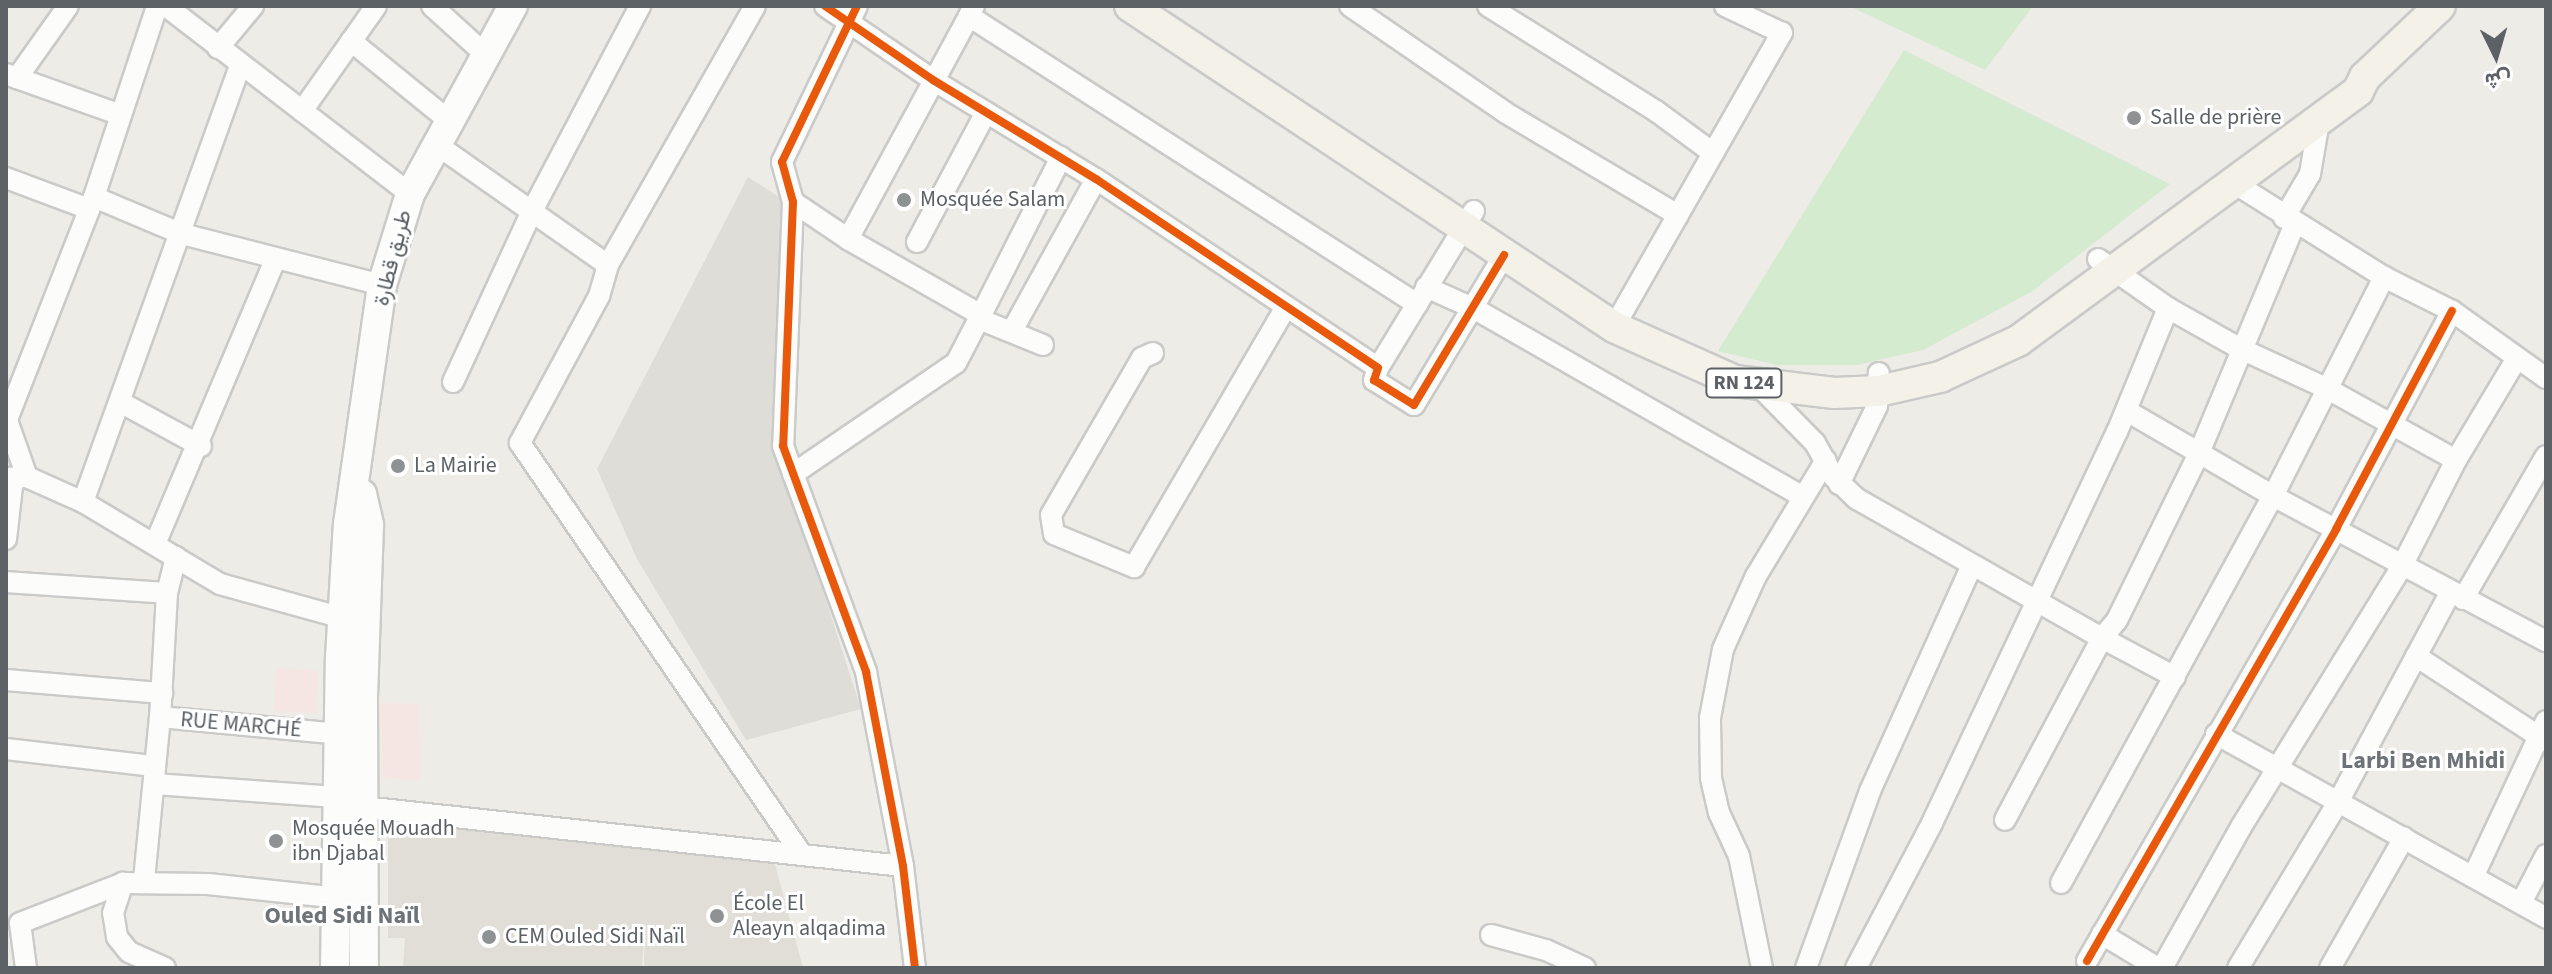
<!DOCTYPE html>
<html>
<head>
<meta charset="utf-8">
<style>
  body { margin:0 }
  #map { position:relative; width:2552px; height:974px; overflow:hidden; background:#edece7; font-family:"Source Sans 3",Vazirmatn,sans-serif }
  div>[style] { position:absolute }
  .industrial>* { inset:0; background:#deddd8 }
  .education>* { inset:0; background:#e0ded7 }
  .medical>* { inset:0; background:#f6e6e3 }
  .green>* { inset:0; background:#d4ebd0 }
  .roads { filter:drop-shadow(2px 0 #cacac9) drop-shadow(-2px 0 #cacac9) drop-shadow(0 2px #cacac9) drop-shadow(0 -2px #cacac9) }
  .street>* { height:20px; margin:-10px; padding:0 10px; transform-origin:10px; border-radius:10px; background:#fcfcfb }
  .secondary>* { height:28px; margin:-14px; padding:0 14px; transform-origin:14px; border-radius:14px; background:#fcfcfb }
  .primary>* { height:30px; margin:-15px; padding:0 15px; transform-origin:15px; border-radius:15px; background:#f3f1e8 }
  .cycleway>* { height:8px; margin:-4px; padding:0 4px; transform-origin:4px; border-radius:4px; background:#e8590c }
  .dots>* { width:22px; height:22px; translate:-50% -50%; box-sizing:border-box; border:4px solid #fff; border-radius:50% }
  span { translate:-50% -50%; white-space:nowrap; text-align:center; line-height:1.15; -webkit-text-stroke:6px #fff; paint-order:stroke }
  .shield-label span { padding:2px 6px; background:#fff; border:2px solid; border-radius:6px; -webkit-text-stroke-width:0 }
  .shield-label { font-size:20px; color:#5c6166; font-weight:700 }
  .poi-label { font-size:22px; color:#5c6166 }
  .left { translate:0 -50%; text-align:left }
  .street-label { font-size:22px; color:#5c6166 }
  .neighbourhood-label { font-size:24px; color:#6d7378; font-weight:700 }
  .frame { position:absolute; inset:0; border:8px solid #5c6166; pointer-events:none }
  .north { position:absolute; left:2456px; top:16px; width:80px; height:80px; -webkit-text-stroke:6px #fff; paint-order:stroke; rotate:175deg; font-size:22px; font-weight:700; line-height:32px; text-align:center; color:#5c6166 }
  .north::after { content:''; display:block; margin:auto; width:28px; height:36px; background:#5c6166; clip-path:polygon(50% 0,100% 100%,50% 72%,0 100%) }
</style>
</head>
<body>
<div id="map">
  <div class="industrial">
    <div style="clip-path:polygon(748px 177px,781px 198px,777px 448px,861px 709px,746px 740px,637px 559px,597px 469px)"></div>
  </div>
  <div class="education">
    <div style="clip-path:polygon(388px 815px,648px 850px,772px 853px,803px 968px,644px 968px,645px 919px,642px 968px,403px 968px,405px 938px,388px 938px)"></div>
  </div>
  <div class="medical">
    <div style="clip-path:polygon(276px 668px,318px 670px,316px 713px,274px 711px)"></div>
    <div style="clip-path:polygon(380px 703px,419px 704px,420px 781px,383px 778px)"></div>
  </div>
  <div class="green">
    <div style="clip-path:polygon(1849px 6px,2033px 6px,1985px 70px)"></div>
    <div style="clip-path:polygon(1904px 50px,2170px 184px,2031px 292px,1923px 350px,1857px 365px,1777px 365px,1718px 351px)"></div>
  </div>
  <div class="roads">
    <div class="street">
      <div style="left:166px;top:6px;width:308px;rotate:37.6deg"></div>
      <div style="left:432px;top:6px;width:72px;rotate:42.2deg"></div>
      <div style="left:755px;top:6px;width:298px;rotate:119.6deg"></div>
      <div style="left:608px;top:265px;width:32px;rotate:106deg"></div>
      <div style="left:599px;top:296px;width:167px;rotate:118.3deg"></div>
      <div style="left:520px;top:443px;width:498px;rotate:55.6deg"></div>
      <div style="left:825px;top:6px;width:131px;rotate:34.4deg"></div>
      <div style="left:933px;top:80px;width:191px;rotate:31.3deg"></div>
      <div style="left:1096px;top:179px;width:339px;rotate:33.8deg"></div>
      <div style="left:1378px;top:368px;width:13px;rotate:108deg"></div>
      <div style="left:1374px;top:380px;width:47px;rotate:32deg"></div>
      <div style="left:1414px;top:405px;width:175px;rotate:-59deg"></div>
      <div style="left:857px;top:6px;width:173px;rotate:115.7deg"></div>
      <div style="left:782px;top:162px;width:41px;rotate:74.6deg"></div>
      <div style="left:793px;top:202px;width:244px;rotate:92.3deg"></div>
      <div style="left:783px;top:446px;width:241px;rotate:69.8deg"></div>
      <div style="left:866px;top:672px;width:197px;rotate:79.2deg"></div>
      <div style="left:903px;top:866px;width:103px;rotate:83.3deg"></div>
      <div style="left:974px;top:6px;width:11px;rotate:117deg"></div>
      <div style="left:969px;top:16px;width:533px;rotate:32.74deg"></div>
      <div style="left:1350px;top:6px;width:189px;rotate:34.4deg"></div>
      <div style="left:1506px;top:113px;width:200px;rotate:30.7deg"></div>
      <div style="left:1488px;top:6px;width:198px;rotate:32deg"></div>
      <div style="left:1656px;top:111px;width:71px;rotate:36.4deg"></div>
      <div style="left:351px;top:41px;width:130px;rotate:39.1deg"></div>
      <div style="left:218px;top:48px;width:55px;rotate:-50.2deg"></div>
      <div style="left:6px;top:74px;width:12px;rotate:20deg"></div>
      <div style="left:17px;top:78px;width:88px;rotate:-54.7deg"></div>
      <div style="left:17px;top:78px;width:110px;rotate:19.6deg"></div>
      <div style="left:302px;top:111px;width:128px;rotate:-54.8deg"></div>
      <div style="left:440px;top:147px;width:205px;rotate:35.1deg"></div>
      <div style="left:6px;top:178px;width:89px;rotate:20.5deg"></div>
      <div style="left:2234px;top:183px;width:177px;rotate:32.1deg"></div>
      <div style="left:2384px;top:277px;width:76px;rotate:26.6deg"></div>
      <div style="left:2452px;top:311px;width:115px;rotate:35.5deg"></div>
      <div style="left:94px;top:197px;width:95px;rotate:22.8deg"></div>
      <div style="left:182px;top:234px;width:206px;rotate:14.3deg"></div>
      <div style="left:793px;top:202px;width:66px;rotate:33.9deg"></div>
      <div style="left:2284px;top:218px;width:51px;rotate:-59.4deg"></div>
      <div style="left:2310px;top:174px;width:54px;rotate:-80.4deg"></div>
      <div style="left:917px;top:242px;width:147px;rotate:-62deg"></div>
      <div style="left:2098px;top:259px;width:85px;rotate:35deg"></div>
      <div style="left:2168px;top:308px;width:81px;rotate:29.4deg"></div>
      <div style="left:2239px;top:348px;width:98px;rotate:24.7deg"></div>
      <div style="left:2328px;top:389px;width:146px;rotate:29deg"></div>
      <div style="left:1426px;top:287px;width:54px;rotate:24.2deg"></div>
      <div style="left:1475px;top:309px;width:378px;rotate:29.8deg"></div>
      <div style="left:981px;top:315px;width:177px;rotate:-63.1deg"></div>
      <div style="left:979px;top:319px;width:69px;rotate:22.1deg"></div>
      <div style="left:1614px;top:327px;width:339px;rotate:-60.3deg"></div>
      <div style="left:1782px;top:33px;width:63px;rotate:-154.7deg"></div>
      <div style="left:1013px;top:329px;width:171px;rotate:-61deg"></div>
      <div style="left:1153px;top:353px;width:12px;rotate:156deg"></div>
      <div style="left:1142px;top:358px;width:181px;rotate:120.1deg"></div>
      <div style="left:1051px;top:515px;width:19px;rotate:81deg"></div>
      <div style="left:1054px;top:534px;width:87px;rotate:22.4deg"></div>
      <div style="left:1134px;top:567px;width:301px;rotate:-59.7deg"></div>
      <div style="left:1378px;top:368px;width:184px;rotate:-58.6deg"></div>
      <div style="left:453px;top:382px;width:188px;rotate:-65.2deg"></div>
      <div style="left:532px;top:211px;width:232px;rotate:-62.2deg"></div>
      <div style="left:1759px;top:386px;width:80px;rotate:45.5deg"></div>
      <div style="left:1815px;top:443px;width:39px;rotate:61deg"></div>
      <div style="left:1834px;top:477px;width:32px;rotate:44deg"></div>
      <div style="left:1857px;top:499px;width:282px;rotate:29.6deg"></div>
      <div style="left:2102px;top:638px;width:206px;rotate:118.1deg"></div>
      <div style="left:122px;top:403px;width:90px;rotate:28.6deg"></div>
      <div style="left:2127px;top:411px;width:169px;rotate:30.2deg"></div>
      <div style="left:2273px;top:496px;width:309px;rotate:28deg"></div>
      <div style="left:6px;top:422px;width:242px;rotate:-68.6deg"></div>
      <div style="left:94px;top:197px;width:201px;rotate:-71.7deg"></div>
      <div style="left:8px;top:423px;width:57px;rotate:70.6deg"></div>
      <div style="left:793px;top:474px;width:197px;rotate:-34.3deg"></div>
      <div style="left:956px;top:363px;width:54px;rotate:-62.5deg"></div>
      <div style="left:981px;top:315px;width:153px;rotate:-150.3deg"></div>
      <div style="left:848px;top:239px;width:254px;rotate:-61.5deg"></div>
      <div style="left:6px;top:478px;width:21px;rotate:-3deg"></div>
      <div style="left:27px;top:477px;width:61px;rotate:24.1deg"></div>
      <div style="left:83px;top:502px;width:160px;rotate:30.9deg"></div>
      <div style="left:220px;top:584px;width:128px;rotate:15.5deg"></div>
      <div style="left:1839px;top:484px;width:87px;rotate:-64deg"></div>
      <div style="left:1877px;top:406px;width:33px;rotate:-87deg"></div>
      <div style="left:83px;top:502px;width:463px;rotate:-70.2deg"></div>
      <div style="left:6px;top:539px;width:61px;rotate:-83.5deg"></div>
      <div style="left:155px;top:544px;width:308px;rotate:-67.1deg"></div>
      <div style="left:176px;top:557px;width:37px;rotate:104deg"></div>
      <div style="left:167px;top:593px;width:124px;rotate:93.2deg"></div>
      <div style="left:160px;top:717px;width:180px;rotate:5.4deg"></div>
      <div style="left:6px;top:582px;width:161px;rotate:3.9deg"></div>
      <div style="left:2463px;top:599px;width:165px;rotate:-59.9deg"></div>
      <div style="left:2416px;top:656px;width:155px;rotate:33.2deg"></div>
      <div style="left:2175px;top:677px;width:83px;rotate:-151.9deg"></div>
      <div style="left:2102px;top:638px;width:23px;rotate:-50deg"></div>
      <div style="left:2117px;top:620px;width:186px;rotate:-63.8deg"></div>
      <div style="left:2199px;top:453px;width:248px;rotate:-67.3deg"></div>
      <div style="left:6px;top:680px;width:157px;rotate:4.8deg"></div>
      <div style="left:2216px;top:734px;width:378px;rotate:29.1deg"></div>
      <div style="left:6px;top:749px;width:149px;rotate:6.6deg"></div>
      <div style="left:154px;top:784px;width:183px;rotate:4.1deg"></div>
      <div style="left:354px;top:806px;width:552px;rotate:6.24deg"></div>
      <div style="left:2473px;top:877px;width:172px;rotate:-64.9deg"></div>
      <div style="left:144px;top:880px;width:164px;rotate:-84.4deg"></div>
      <div style="left:2061px;top:883px;width:441px;rotate:-61.3deg"></div>
      <div style="left:2273px;top:496px;width:246px;rotate:-63.1deg"></div>
      <div style="left:2521px;top:903px;width:54px;rotate:-62.5deg"></div>
      <div style="left:2102px;top:934px;width:66px;rotate:31.3deg"></div>
      <div style="left:1491px;top:935px;width:57px;rotate:15.3deg"></div>
      <div style="left:1546px;top:950px;width:43px;rotate:24.8deg"></div>
      <div style="left:2087px;top:961px;width:499px;rotate:-60deg"></div>
      <div style="left:2336px;top:529px;width:247px;rotate:-62deg"></div>
      <div style="left:26px;top:968px;width:45px;rotate:-97.6deg"></div>
      <div style="left:20px;top:923px;width:110px;rotate:-21.2deg"></div>
      <div style="left:165px;top:968px;width:39px;rotate:-156deg"></div>
      <div style="left:129px;top:952px;width:19px;rotate:-129deg"></div>
      <div style="left:117px;top:937px;width:24px;rotate:-99deg"></div>
      <div style="left:113px;top:913px;width:32px;rotate:-72deg"></div>
      <div style="left:123px;top:883px;width:85px;rotate:0.7deg"></div>
      <div style="left:208px;top:884px;width:131px;rotate:6.1deg"></div>
      <div style="left:1762px;top:968px;width:114px;rotate:-101.6deg"></div>
      <div style="left:1739px;top:856px;width:47px;rotate:-114.9deg"></div>
      <div style="left:1719px;top:813px;width:37px;rotate:-103deg"></div>
      <div style="left:1711px;top:777px;width:59px;rotate:-91deg"></div>
      <div style="left:1710px;top:718px;width:70px;rotate:-79.3deg"></div>
      <div style="left:1723px;top:649px;width:80px;rotate:-65.7deg"></div>
      <div style="left:1756px;top:576px;width:135px;rotate:-58.9deg"></div>
      <div style="left:1806px;top:968px;width:188px;rotate:-70.1deg"></div>
      <div style="left:1870px;top:791px;width:246px;rotate:-65.7deg"></div>
      <div style="left:1856px;top:968px;width:164px;rotate:-62.3deg"></div>
      <div style="left:1932px;top:823px;width:433px;rotate:-64.7deg"></div>
      <div style="left:2117px;top:432px;width:134px;rotate:-67.6deg"></div>
      <div style="left:2162px;top:968px;width:162px;rotate:-60.7deg"></div>
      <div style="left:2241px;top:827px;width:307px;rotate:-58.3deg"></div>
      <div style="left:2402px;top:566px;width:119px;rotate:-63deg"></div>
      <div style="left:2456px;top:460px;width:119px;rotate:-59.1deg"></div>
      <div style="left:2238px;top:968px;width:194px;rotate:-58.9deg"></div>
      <div style="left:2338px;top:802px;width:237px;rotate:-61.8deg"></div>
      <div style="left:2330px;top:968px;width:150px;rotate:-60.4deg"></div>
    </div>
    <div class="secondary">
      <div style="left:355px;top:490px;width:8px;rotate:30deg"></div>
      <div style="left:362px;top:494px;width:32px;rotate:77deg"></div>
      <div style="left:369px;top:525px;width:176px;rotate:92deg"></div>
      <div style="left:363px;top:701px;width:267px;rotate:89.8deg"></div>
      <div style="left:335px;top:968px;width:311px;rotate:-89.1deg"></div>
      <div style="left:340px;top:657px;width:133px;rotate:-86.6deg"></div>
      <div style="left:348px;top:524px;width:241px;rotate:-81.9deg"></div>
      <div style="left:382px;top:285px;width:95px;rotate:-72.9deg"></div>
      <div style="left:410px;top:194px;width:214px;rotate:-61.3deg"></div>
    </div>
    <div class="primary">
      <div style="left:1130px;top:6px;width:581px;rotate:33.55deg"></div>
      <div style="left:1614px;top:327px;width:133px;rotate:24.1deg"></div>
      <div style="left:1735px;top:381px;width:100px;rotate:6.9deg"></div>
      <div style="left:1834px;top:393px;width:45px;rotate:-2.5deg"></div>
      <div style="left:1879px;top:391px;width:63px;rotate:-12.9deg"></div>
      <div style="left:1940px;top:377px;width:86px;rotate:-24.8deg"></div>
      <div style="left:2018px;top:341px;width:422px;rotate:-36.3deg"></div>
      <div style="left:2358px;top:91px;width:16px;rotate:-63deg"></div>
      <div style="left:2365px;top:77px;width:103px;rotate:-43.4deg"></div>
    </div>
  </div>
  <div class="cycleway">
    <div style="left:825px;top:6px;width:131px;rotate:34.4deg"></div>
    <div style="left:933px;top:80px;width:191px;rotate:31.3deg"></div>
    <div style="left:1096px;top:179px;width:339px;rotate:33.8deg"></div>
    <div style="left:1378px;top:368px;width:13px;rotate:108deg"></div>
    <div style="left:1374px;top:380px;width:47px;rotate:32deg"></div>
    <div style="left:1414px;top:405px;width:175px;rotate:-59deg"></div>
    <div style="left:857px;top:6px;width:173px;rotate:115.7deg"></div>
    <div style="left:782px;top:162px;width:41px;rotate:74.6deg"></div>
    <div style="left:793px;top:202px;width:244px;rotate:92.3deg"></div>
    <div style="left:783px;top:446px;width:241px;rotate:69.8deg"></div>
    <div style="left:866px;top:672px;width:197px;rotate:79.2deg"></div>
    <div style="left:903px;top:866px;width:103px;rotate:83.3deg"></div>
    <div style="left:2087px;top:961px;width:499px;rotate:-60deg"></div>
    <div style="left:2336px;top:529px;width:247px;rotate:-62deg"></div>
  </div>
  <div class="dots">
    <div style="left:2134px;top:118px;background:#8f9293"></div>
    <div style="left:904px;top:200px;background:#8f9293"></div>
    <div style="left:398px;top:466px;background:#8f9293"></div>
    <div style="left:276px;top:841px;background:#8f9293"></div>
    <div style="left:717px;top:916px;background:#8f9293"></div>
    <div style="left:489px;top:937px;background:#8f9293"></div>
  </div>
  <div class="shield-label">
    <span style="left:1744px;top:383px">RN 124</span>
  </div>
  <div class="poi-label">
    <span class="left" style="left:2150px;top:118px">Salle de prière</span>
    <span class="left" style="left:920px;top:200px">Mosquée Salam</span>
    <span class="left" style="left:414px;top:466px">La Mairie</span>
    <span class="left" style="left:292px;top:841px">Mosquée Mouadh<br>ibn Djabal</span>
    <span class="left" style="left:733px;top:916px">École El<br>Aleayn alqadima</span>
    <span class="left" style="left:505px;top:937px">CEM Ouled Sidi Naïl</span>
  </div>
  <div class="street-label">
    <span style="left:393px;top:258px;rotate:-76deg">طريق قطارة</span>
    <span style="left:241px;top:725px;rotate:5deg">RUE MARCHÉ</span>
  </div>
  <div class="neighbourhood-label">
    <span style="left:2423px;top:761px">Larbi Ben Mhidi</span>
    <span style="left:342px;top:916px">Ouled Sidi Naïl</span>
  </div>
  <div class="frame"></div>
  <div class="north">ش</div>
</div>
</body>
</html>
